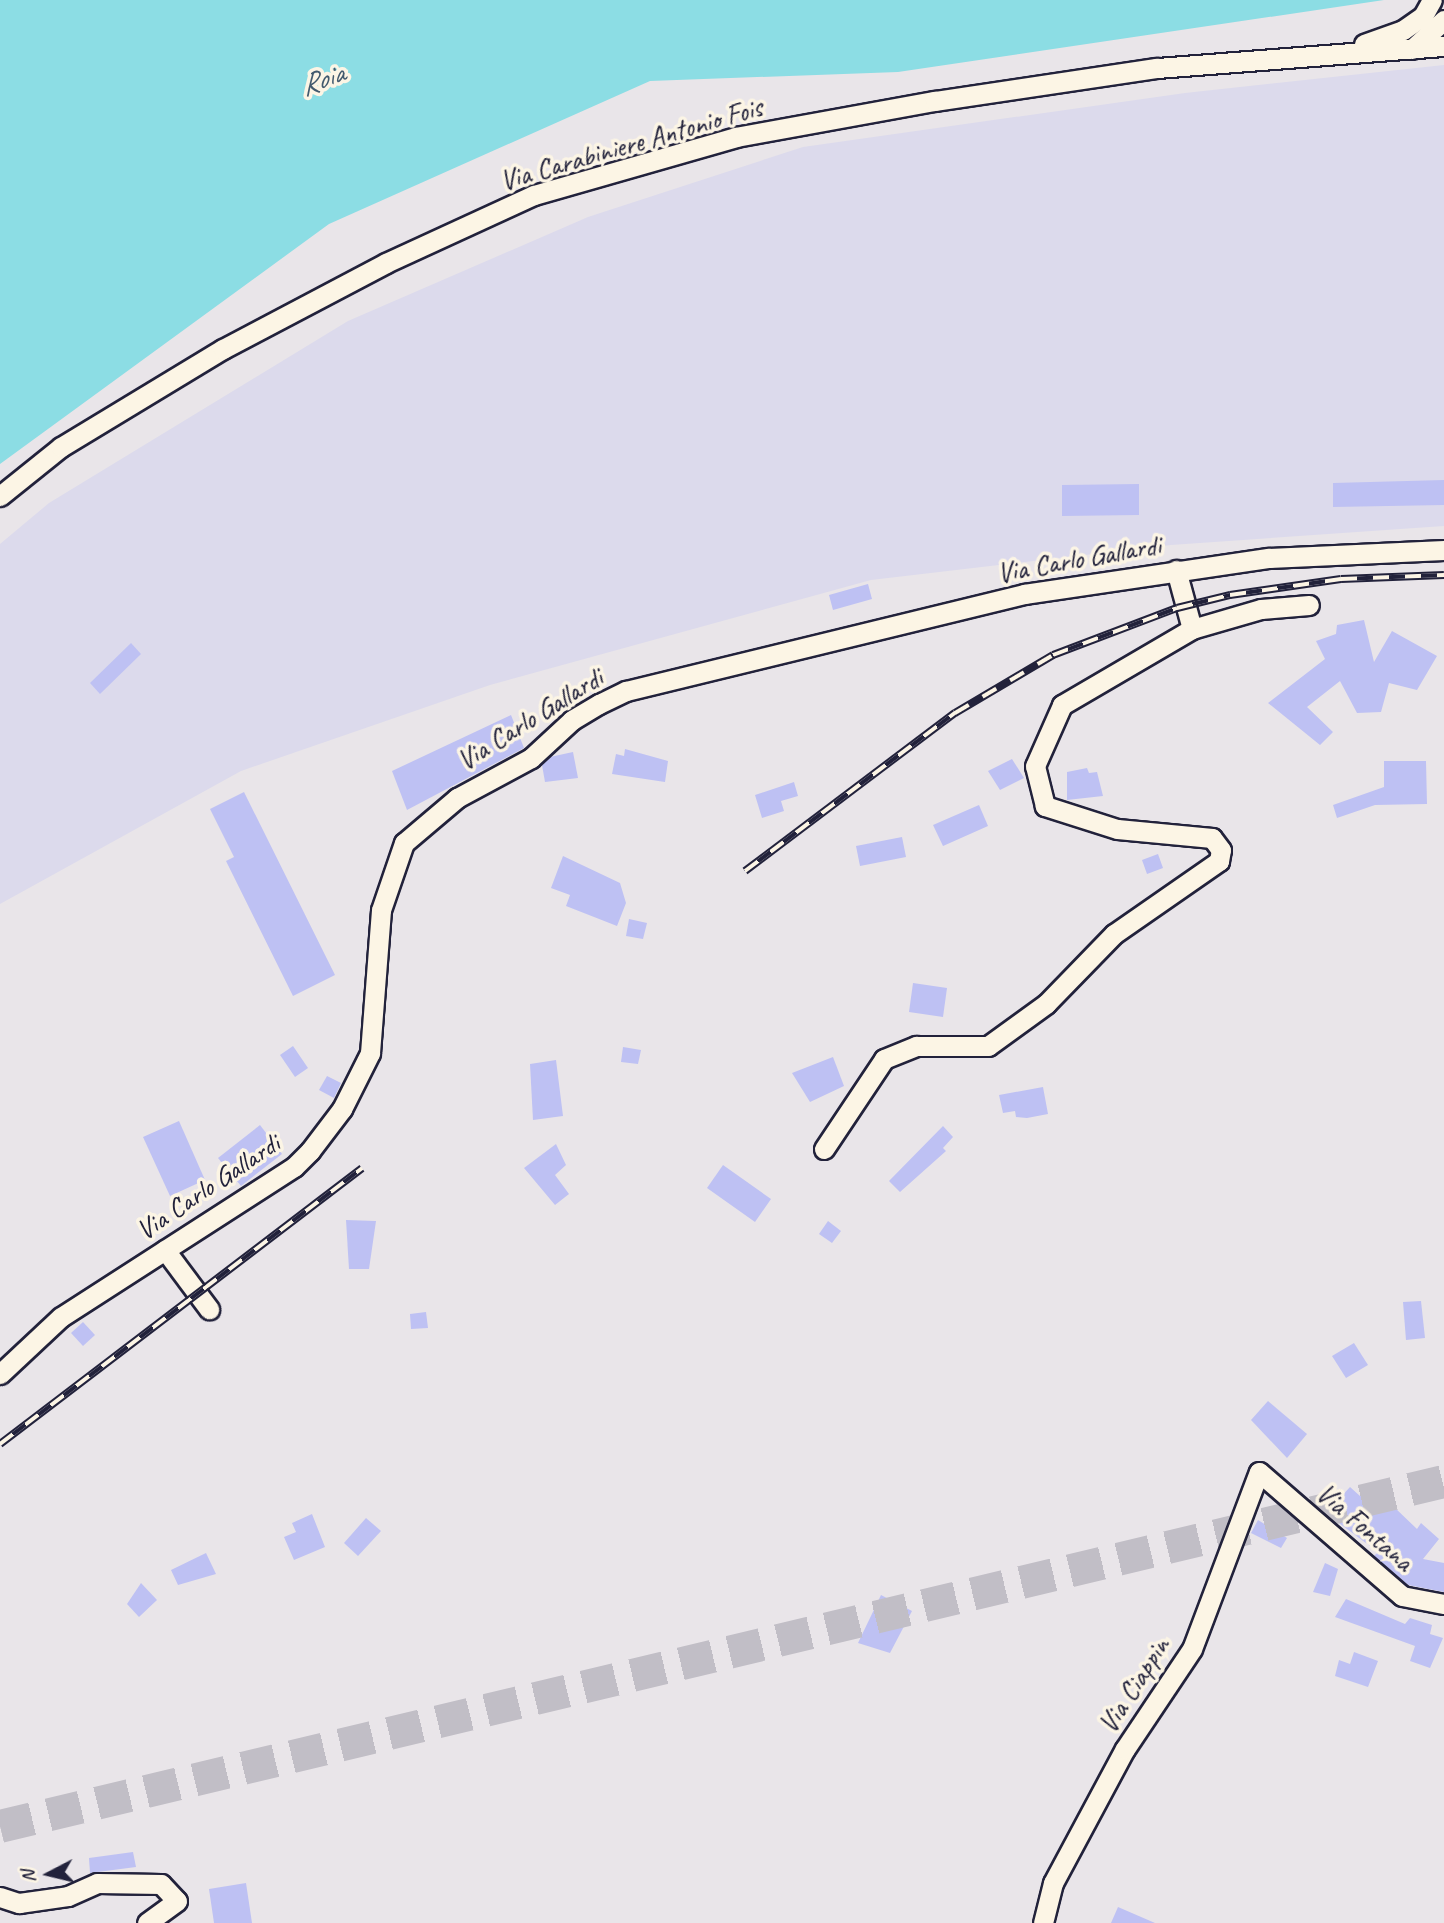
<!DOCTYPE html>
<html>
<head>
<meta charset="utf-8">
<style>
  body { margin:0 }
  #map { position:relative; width:1444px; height:1923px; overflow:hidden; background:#e9e5e9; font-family:Caveat,sans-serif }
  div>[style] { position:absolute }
  .built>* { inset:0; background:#dcdaec }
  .water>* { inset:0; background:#8cdde4 }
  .building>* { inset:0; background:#bec1f3 }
  .highway-tunnel>* { height:33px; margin-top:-16.5px; transform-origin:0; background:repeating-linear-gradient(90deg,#c1bec6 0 33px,transparent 0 50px) }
  .roads { filter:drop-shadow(2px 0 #22223b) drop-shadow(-2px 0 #22223b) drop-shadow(0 2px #22223b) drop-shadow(0 -2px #22223b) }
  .street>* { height:19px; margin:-9.5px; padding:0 9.5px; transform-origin:9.5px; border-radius:9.5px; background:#fcf5e5 }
  .rail>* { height:8px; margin-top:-4px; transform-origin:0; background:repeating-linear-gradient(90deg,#fcf5e5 0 16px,#22223b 0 32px); box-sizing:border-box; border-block:2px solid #22223b }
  span { translate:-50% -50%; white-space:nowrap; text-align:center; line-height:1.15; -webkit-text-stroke:7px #fcf5e5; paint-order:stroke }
  .street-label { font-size:28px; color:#22223b }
  .water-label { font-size:30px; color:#425a6e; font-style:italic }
  .north { position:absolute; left:14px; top:1839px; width:70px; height:70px; -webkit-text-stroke:5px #fcf5e5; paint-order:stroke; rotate:263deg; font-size:19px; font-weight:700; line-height:28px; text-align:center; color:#22223b }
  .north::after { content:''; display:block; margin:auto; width:24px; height:32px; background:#22223b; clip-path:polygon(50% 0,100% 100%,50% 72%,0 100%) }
</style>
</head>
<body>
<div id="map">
  <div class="built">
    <div style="clip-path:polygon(1444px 65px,1444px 526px,1171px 545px,871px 580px,490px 685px,241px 771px,0 904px,0 544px,49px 503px,348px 321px,588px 217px,803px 147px,1185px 93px)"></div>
  </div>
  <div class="water">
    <div style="clip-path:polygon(0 0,1384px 0,898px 72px,650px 81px,329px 224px,0 464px)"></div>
  </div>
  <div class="building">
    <div style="clip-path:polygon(1444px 480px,1444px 505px,1333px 507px,1333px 483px)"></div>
    <div style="clip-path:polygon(1139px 484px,1139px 515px,1062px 516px,1062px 485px)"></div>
    <div style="clip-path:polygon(868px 584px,872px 599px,833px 610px,829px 595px)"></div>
    <div style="clip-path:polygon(1364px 620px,1374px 662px,1392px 631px,1437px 656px,1417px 690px,1389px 683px,1381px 712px,1357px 713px,1340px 681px,1307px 707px,1333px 732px,1320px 745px,1268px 703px,1325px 659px,1316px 641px,1336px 634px,1337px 625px)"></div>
    <div style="clip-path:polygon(131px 643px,141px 654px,100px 694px,90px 683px)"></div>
    <div style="clip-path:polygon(511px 715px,524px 748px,407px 810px,392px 771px)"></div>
    <div style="clip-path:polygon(625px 749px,668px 761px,665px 782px,612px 774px,616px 754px,624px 756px)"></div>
    <div style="clip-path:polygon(573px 752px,578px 778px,545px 782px,542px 765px,550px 757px)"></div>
    <div style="clip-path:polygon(1012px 759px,1024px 778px,1000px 790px,988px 771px)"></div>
    <div style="clip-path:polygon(1384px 761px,1426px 761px,1427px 804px,1375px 805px,1337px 818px,1333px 805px,1384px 787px)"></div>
    <div style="clip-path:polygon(1087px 768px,1089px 773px,1097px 772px,1103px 796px,1067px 800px,1067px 772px)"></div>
    <div style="clip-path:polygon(794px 782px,798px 796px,781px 801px,784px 811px,762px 818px,755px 795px)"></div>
    <div style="clip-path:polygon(244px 792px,335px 975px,293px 996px,226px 861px,234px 857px,210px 809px)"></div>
    <div style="clip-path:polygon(979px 805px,988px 826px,943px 846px,933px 825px)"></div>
    <div style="clip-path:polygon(902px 837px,906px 857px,860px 866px,856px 846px)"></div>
    <div style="clip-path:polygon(1158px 854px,1163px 868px,1147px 874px,1142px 860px)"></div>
    <div style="clip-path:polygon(563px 856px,620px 883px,626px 903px,617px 926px,566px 906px,570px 895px,551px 888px)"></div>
    <div style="clip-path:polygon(629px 919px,647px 923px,643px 939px,626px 936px)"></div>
    <div style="clip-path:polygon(913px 983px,947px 988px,943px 1017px,909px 1012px)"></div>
    <div style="clip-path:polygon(293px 1046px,308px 1068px,295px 1077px,280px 1055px)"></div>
    <div style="clip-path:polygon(623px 1047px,641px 1050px,638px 1064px,621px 1062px)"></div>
    <div style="clip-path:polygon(833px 1057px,844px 1086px,810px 1102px,792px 1073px)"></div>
    <div style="clip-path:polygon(556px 1060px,563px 1116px,533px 1120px,530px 1064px)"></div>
    <div style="clip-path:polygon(327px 1076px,341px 1083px,334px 1098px,319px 1090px)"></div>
    <div style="clip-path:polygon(1043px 1087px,1048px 1114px,1027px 1118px,1016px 1117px,1015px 1111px,1003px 1113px,999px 1095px)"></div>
    <div style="clip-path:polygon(179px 1121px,205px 1180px,170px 1196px,143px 1137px)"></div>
    <div style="clip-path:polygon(260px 1125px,282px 1154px,241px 1186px,218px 1158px)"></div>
    <div style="clip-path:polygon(943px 1126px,953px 1137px,943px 1148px,946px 1151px,900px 1192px,889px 1181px)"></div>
    <div style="clip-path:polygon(556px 1144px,566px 1165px,555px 1175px,569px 1194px,555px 1205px,524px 1168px)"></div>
    <div style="clip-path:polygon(723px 1165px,771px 1199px,755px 1222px,707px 1188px)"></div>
    <div style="clip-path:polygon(346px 1220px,376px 1221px,369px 1269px,349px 1269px)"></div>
    <div style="clip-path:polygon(828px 1221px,841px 1231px,832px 1243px,819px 1234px)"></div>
    <div style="clip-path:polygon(1421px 1301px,1425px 1338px,1406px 1340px,1403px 1302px)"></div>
    <div style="clip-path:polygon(426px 1312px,428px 1328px,411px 1329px,410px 1314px)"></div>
    <div style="clip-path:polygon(83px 1322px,95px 1335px,83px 1346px,71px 1333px)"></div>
    <div style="clip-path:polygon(1354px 1343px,1368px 1365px,1346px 1378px,1332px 1356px)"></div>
    <div style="clip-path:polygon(1268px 1401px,1307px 1434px,1287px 1458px,1251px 1420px)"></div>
    <div style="clip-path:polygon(1370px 1484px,1417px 1529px,1421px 1523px,1439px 1539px,1423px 1559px,1444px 1563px,1444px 1592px,1408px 1585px,1374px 1556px,1378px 1552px,1320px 1509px,1332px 1495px,1338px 1500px,1350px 1487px,1360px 1496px)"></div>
    <div style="clip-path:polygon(312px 1514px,325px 1547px,294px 1560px,284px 1537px,296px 1532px,292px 1523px)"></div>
    <div style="clip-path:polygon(366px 1518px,381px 1531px,358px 1556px,344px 1543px)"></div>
    <div style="clip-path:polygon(1258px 1520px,1287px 1538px,1281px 1548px,1251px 1533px)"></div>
    <div style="clip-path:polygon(206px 1553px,216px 1574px,178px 1585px,171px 1570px)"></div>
    <div style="clip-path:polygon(1325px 1563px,1338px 1569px,1330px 1596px,1313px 1592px)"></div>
    <div style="clip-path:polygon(141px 1583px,157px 1600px,139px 1617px,127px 1604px)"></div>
    <div style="clip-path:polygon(881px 1595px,912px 1611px,890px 1653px,858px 1643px)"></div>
    <div style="clip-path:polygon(1346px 1599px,1405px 1624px,1410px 1618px,1432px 1625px,1430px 1634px,1443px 1638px,1430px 1668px,1410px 1661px,1415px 1646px,1335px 1617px)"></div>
    <div style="clip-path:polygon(1354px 1652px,1378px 1661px,1368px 1687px,1335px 1676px,1339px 1660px,1350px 1664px)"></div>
    <div style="clip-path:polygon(133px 1852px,136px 1867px,90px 1873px,89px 1858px)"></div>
    <div style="clip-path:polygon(246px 1883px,252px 1923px,214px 1923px,209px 1889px)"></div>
    <div style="clip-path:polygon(1118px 1907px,1155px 1923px,1111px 1923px)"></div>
  </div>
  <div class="highway-tunnel">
    <div style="left:0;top:1826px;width:1485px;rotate:-13.44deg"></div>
  </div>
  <div class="roads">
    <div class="street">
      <div style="left:1364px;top:44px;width:41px;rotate:-19.7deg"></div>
      <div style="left:1403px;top:30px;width:24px;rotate:-35deg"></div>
      <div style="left:1423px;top:16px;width:18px;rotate:-61deg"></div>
      <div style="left:1412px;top:49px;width:43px;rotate:-42.2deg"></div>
      <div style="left:0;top:496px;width:78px;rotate:-38.8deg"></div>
      <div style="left:61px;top:447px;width:189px;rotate:-31.2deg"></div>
      <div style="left:223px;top:349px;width:184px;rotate:-27.8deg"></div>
      <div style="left:386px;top:263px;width:163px;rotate:-24.7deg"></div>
      <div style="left:534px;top:195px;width:210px;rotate:-16deg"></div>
      <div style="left:736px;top:137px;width:202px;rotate:-10.3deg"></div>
      <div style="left:935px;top:101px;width:224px;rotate:-8.5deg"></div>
      <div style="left:1157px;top:68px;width:288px;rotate:-4.4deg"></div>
      <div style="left:1176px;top:570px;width:61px;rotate:74.8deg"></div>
      <div style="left:824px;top:1149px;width:108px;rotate:-56.3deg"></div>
      <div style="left:884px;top:1059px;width:35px;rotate:-22deg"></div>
      <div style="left:916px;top:1046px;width:72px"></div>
      <div style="left:988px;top:1046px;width:72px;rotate:-35.9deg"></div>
      <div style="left:1046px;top:1004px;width:98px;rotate:-45.8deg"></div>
      <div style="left:1114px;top:934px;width:128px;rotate:-34.8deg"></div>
      <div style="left:1219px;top:861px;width:11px;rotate:-80deg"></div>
      <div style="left:1221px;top:850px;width:15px;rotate:-127deg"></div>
      <div style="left:1212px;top:838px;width:95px;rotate:-174.6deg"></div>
      <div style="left:1117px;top:829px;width:76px;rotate:-162.3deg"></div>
      <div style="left:1045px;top:806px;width:41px;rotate:-104deg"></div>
      <div style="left:1035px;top:766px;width:67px;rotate:-66.1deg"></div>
      <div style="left:1062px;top:705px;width:151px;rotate:-30.3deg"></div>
      <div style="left:1192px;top:629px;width:72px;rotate:-16.2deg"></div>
      <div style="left:1261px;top:609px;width:48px;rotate:-4.8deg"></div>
      <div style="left:165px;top:1250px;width:74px;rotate:53.3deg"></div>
      <div style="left:0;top:1374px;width:83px;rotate:-43.1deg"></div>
      <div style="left:61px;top:1317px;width:277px;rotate:-32.8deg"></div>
      <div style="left:294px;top:1167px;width:23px;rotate:-45deg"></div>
      <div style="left:310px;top:1151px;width:53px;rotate:-52.7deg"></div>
      <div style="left:342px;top:1109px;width:63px;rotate:-63.4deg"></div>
      <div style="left:370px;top:1053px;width:143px;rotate:-85.6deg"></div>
      <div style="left:381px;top:910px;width:71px;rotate:-71.1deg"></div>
      <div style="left:404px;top:843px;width:70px;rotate:-40.3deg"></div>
      <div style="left:457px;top:798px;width:84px;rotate:-28.4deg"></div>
      <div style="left:531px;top:758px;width:56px;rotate:-42.8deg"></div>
      <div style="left:572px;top:720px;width:31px;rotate:-31deg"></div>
      <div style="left:599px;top:704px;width:30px;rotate:-26deg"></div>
      <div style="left:626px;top:691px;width:410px;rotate:-13.7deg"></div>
      <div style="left:1024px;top:594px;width:248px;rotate:-8.4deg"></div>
      <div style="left:1269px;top:558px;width:175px;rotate:-2.6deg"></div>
      <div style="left:0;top:1897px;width:20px;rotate:18deg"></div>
      <div style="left:19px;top:1903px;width:49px;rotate:-8.1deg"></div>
      <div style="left:68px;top:1896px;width:32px;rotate:-24deg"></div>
      <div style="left:97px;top:1883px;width:64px;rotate:0.9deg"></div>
      <div style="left:161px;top:1884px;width:23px;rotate:47deg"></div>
      <div style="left:177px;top:1901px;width:37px;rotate:144deg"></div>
      <div style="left:1043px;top:1923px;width:41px;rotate:-76deg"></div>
      <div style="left:1053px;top:1883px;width:152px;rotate:-61.8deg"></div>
      <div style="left:1125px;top:1749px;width:120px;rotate:-56.2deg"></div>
      <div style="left:1192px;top:1649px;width:189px;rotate:-69.3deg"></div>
      <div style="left:1259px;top:1472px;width:189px;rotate:40.9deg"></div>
      <div style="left:1402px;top:1596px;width:43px;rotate:10.8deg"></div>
    </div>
  </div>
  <div class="rail">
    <div style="left:745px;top:871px;width:263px;rotate:-37deg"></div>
    <div style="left:955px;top:713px;width:114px;rotate:-30.6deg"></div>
    <div style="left:1053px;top:655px;width:133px;rotate:-20.8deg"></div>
    <div style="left:1177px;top:608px;width:55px;rotate:-13.8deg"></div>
    <div style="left:1230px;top:595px;width:112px;rotate:-8.2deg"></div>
    <div style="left:1341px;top:579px;width:103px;rotate:-2.2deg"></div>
    <div style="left:0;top:1444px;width:455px;rotate:-37.3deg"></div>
  </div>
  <div class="street-label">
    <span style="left:631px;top:144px;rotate:-16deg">Via Carabiniere Antonio Fois</span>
    <span style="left:1079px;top:559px;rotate:-10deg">Via Carlo Gallardi</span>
    <span style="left:530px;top:719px;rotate:-32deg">Via Carlo Gallardi</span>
    <span style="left:208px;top:1187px;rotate:-34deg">Via Carlo Gallardi</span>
    <span style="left:1365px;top:1527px;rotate:41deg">Via Fontana</span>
    <span style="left:1134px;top:1685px;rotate:-57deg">Via Ciappin</span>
  </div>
  <div class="water-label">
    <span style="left:322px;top:79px;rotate:-20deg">Roia</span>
  </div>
  <div class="north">N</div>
</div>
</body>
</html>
